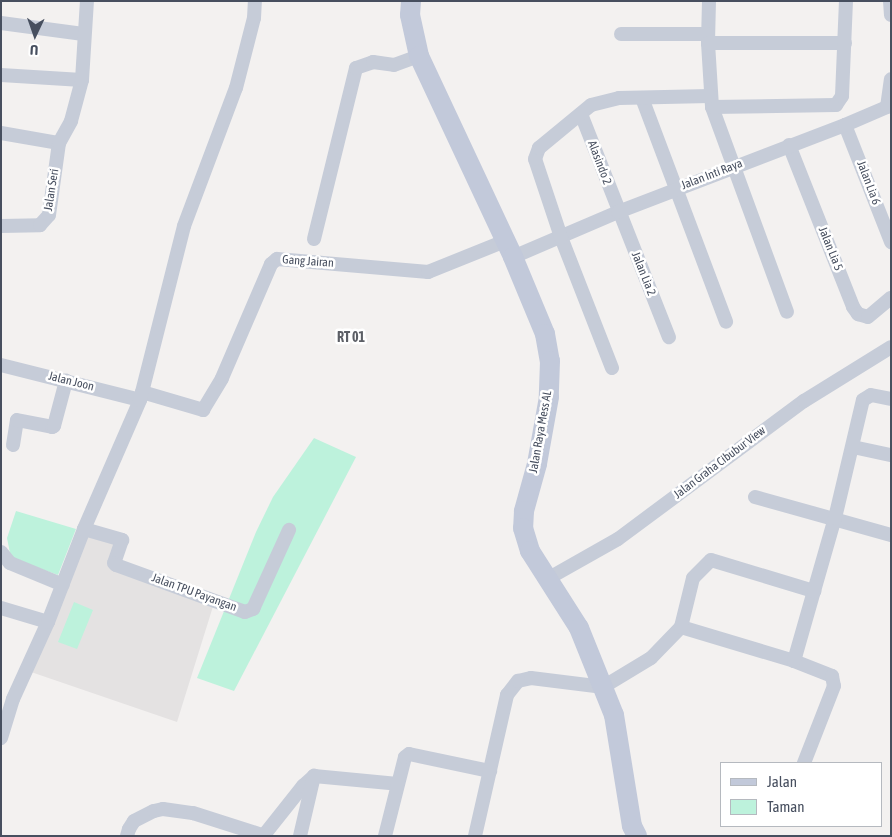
<!DOCTYPE html>
<html>
<head>
<meta charset="utf-8">
<style>
  body { margin:0 }
  #map { position:relative; width:892px; height:837px; overflow:hidden; background:#f3f1f0; font-family:"Asap Condensed",sans-serif }
  div>[style] { position:absolute }
  .education>* { inset:0; background:#e4e2e2 }
  .green>* { inset:0; background:#bdf2dc }
  .street>* { height:14px; margin:-7px; padding:0 7px; transform-origin:7px; border-radius:7px; background:#c6ccd8 }
  .secondary>* { height:20px; margin:-10px; padding:0 10px; transform-origin:10px; border-radius:10px; background:#c2c9da }
  span { translate:-50% -50%; white-space:nowrap; text-align:center; line-height:1.15; -webkit-text-stroke:5px #fff; paint-order:stroke }
  .street-label { font-size:12px; color:#474f5f }
  .neighbourhood-label { font-size:14px; color:#5c5f66; font-weight:700 }
  .frame { position:absolute; inset:0; border:2px solid #474f5f; pointer-events:none }
  .legend { position:absolute; left:720px; top:762px; width:162px; height:65px; box-sizing:border-box; background:#fff; border:1px solid #b5b9bf; margin:0; padding:6px 9px; list-style:none; font-size:15px; color:#474f5f }
  .legend li { display:flex; align-items:center; gap:10px; height:25px }
  .legend b { width:25px; border:1px solid #b5b9bf }
  .north { position:absolute; left:10px; top:10px; width:50px; height:50px; -webkit-text-stroke:4px #fff; paint-order:stroke; rotate:183deg; font-size:14px; font-weight:700; line-height:20px; text-align:center; color:#474f5f }
  .north::after { content:''; display:block; margin:auto; width:18px; height:22px; background:#474f5f; clip-path:polygon(50% 0,100% 100%,50% 72%,0 100%) }
</style>
</head>
<body>
<div id="map">
  <div class="education">
    <div style="clip-path:polygon(87px 534px,118px 543px,112px 564px,215px 600px,177px 722px,31px 672px)"></div>
  </div>
  <div class="green">
    <div style="clip-path:polygon(314px 438px,356px 457px,234px 691px,197px 678px,256px 532px,273px 497px)"></div>
    <div style="clip-path:polygon(16px 511px,76px 529px,58px 575px,11px 558px,7px 538px)"></div>
    <div style="clip-path:polygon(74px 602px,93px 610px,77px 649px,58px 642px)"></div>
  </div>
  <div class="street">
    <div style="left:709px;top:1px;width:42px;rotate:91.4deg"></div>
    <div style="left:708px;top:43px;width:64px;rotate:86.4deg"></div>
    <div style="left:712px;top:107px;width:218px;rotate:69.9deg"></div>
    <div style="left:890px;top:1px;width:14px;rotate:86deg"></div>
    <div style="left:1px;top:23px;width:83px;rotate:7.6deg"></div>
    <div style="left:621px;top:34px;width:87px"></div>
    <div style="left:708px;top:43px;width:137px"></div>
    <div style="left:1px;top:75px;width:81px;rotate:3.5deg"></div>
    <div style="left:642px;top:98px;width:239px;rotate:69.4deg"></div>
    <div style="left:712px;top:107px;width:124px;rotate:-0.9deg"></div>
    <div style="left:836px;top:105px;width:11px;rotate:-56deg"></div>
    <div style="left:842px;top:96px;width:95px;rotate:-87.6deg"></div>
    <div style="left:581px;top:114px;width:240px;rotate:68.5deg"></div>
    <div style="left:845px;top:125px;width:126px;rotate:68.5deg"></div>
    <div style="left:1px;top:133px;width:59px;rotate:9.8deg"></div>
    <div style="left:789px;top:145px;width:174px;rotate:68.4deg"></div>
    <div style="left:853px;top:307px;width:9px;rotate:54deg"></div>
    <div style="left:858px;top:314px;width:10px;rotate:17deg"></div>
    <div style="left:868px;top:317px;width:30px;rotate:-40deg"></div>
    <div style="left:1px;top:226px;width:39px;rotate:-1deg"></div>
    <div style="left:40px;top:225px;width:13px;rotate:-48deg"></div>
    <div style="left:49px;top:215px;width:73px;rotate:-82.1deg"></div>
    <div style="left:59px;top:143px;width:25px;rotate:-61deg"></div>
    <div style="left:71px;top:121px;width:42px;rotate:-75deg"></div>
    <div style="left:82px;top:80px;width:79px;rotate:-86.4deg"></div>
    <div style="left:314px;top:239px;width:176px;rotate:-76.2deg"></div>
    <div style="left:356px;top:68px;width:18px;rotate:-19deg"></div>
    <div style="left:373px;top:62px;width:21px;rotate:8deg"></div>
    <div style="left:394px;top:65px;width:27px;rotate:-20deg"></div>
    <div style="left:513px;top:257px;width:114px;rotate:-23.2deg"></div>
    <div style="left:618px;top:212px;width:243px;rotate:-21deg"></div>
    <div style="left:845px;top:125px;width:46px;rotate:-23.2deg"></div>
    <div style="left:887px;top:107px;width:28px;rotate:-82deg"></div>
    <div style="left:1px;top:365px;width:143px;rotate:14.1deg"></div>
    <div style="left:612px;top:368px;width:141px;rotate:-111.3deg"></div>
    <div style="left:561px;top:237px;width:82px;rotate:-108.4deg"></div>
    <div style="left:535px;top:159px;width:12px;rotate:-70deg"></div>
    <div style="left:539px;top:148px;width:67px;rotate:-39.6deg"></div>
    <div style="left:591px;top:105px;width:29px;rotate:-14deg"></div>
    <div style="left:619px;top:98px;width:91px;rotate:-1.3deg"></div>
    <div style="left:142px;top:392px;width:64px;rotate:16.4deg"></div>
    <div style="left:203px;top:410px;width:37px;rotate:-59deg"></div>
    <div style="left:222px;top:378px;width:124px;rotate:-66.7deg"></div>
    <div style="left:271px;top:264px;width:8px;rotate:-40deg"></div>
    <div style="left:277px;top:259px;width:152px;rotate:4.9deg"></div>
    <div style="left:428px;top:272px;width:83px;rotate:-21.9deg"></div>
    <div style="left:13px;top:445px;width:25px;rotate:-81deg"></div>
    <div style="left:17px;top:420px;width:36px;rotate:11deg"></div>
    <div style="left:52px;top:427px;width:2px;rotate:-27deg"></div>
    <div style="left:54px;top:426px;width:47px;rotate:-75.1deg"></div>
    <div style="left:853px;top:447px;width:39px;rotate:12deg"></div>
    <div style="left:755px;top:497px;width:141px;rotate:15.6deg"></div>
    <div style="left:84px;top:529px;width:40px;rotate:16deg"></div>
    <div style="left:122px;top:540px;width:24px;rotate:109deg"></div>
    <div style="left:114px;top:563px;width:3px;rotate:45deg"></div>
    <div style="left:116px;top:565px;width:137px;rotate:20deg"></div>
    <div style="left:245px;top:612px;width:9px;rotate:-21deg"></div>
    <div style="left:253px;top:609px;width:87px;rotate:-65.5deg"></div>
    <div style="left:1px;top:552px;width:14px;rotate:51deg"></div>
    <div style="left:10px;top:563px;width:57px;rotate:22.5deg"></div>
    <div style="left:549px;top:578px;width:79px;rotate:-29.5deg"></div>
    <div style="left:618px;top:539px;width:232px;rotate:-36.6deg"></div>
    <div style="left:804px;top:401px;width:102px;rotate:-31.8deg"></div>
    <div style="left:1px;top:608px;width:49px;rotate:16.6deg"></div>
    <div style="left:681px;top:627px;width:118px;rotate:16.7deg"></div>
    <div style="left:794px;top:661px;width:41px;rotate:21.5deg"></div>
    <div style="left:832px;top:676px;width:10px;rotate:79deg"></div>
    <div style="left:834px;top:686px;width:83px;rotate:111.3deg"></div>
    <div style="left:794px;top:661px;width:73px;rotate:-74.1deg"></div>
    <div style="left:1px;top:738px;width:41px;rotate:-72.9deg"></div>
    <div style="left:13px;top:699px;width:85px;rotate:-65.6deg"></div>
    <div style="left:48px;top:622px;width:100px;rotate:-68.8deg"></div>
    <div style="left:84px;top:529px;width:141px;rotate:-66.5deg"></div>
    <div style="left:140px;top:400px;width:179px;rotate:-75.8deg"></div>
    <div style="left:184px;top:226px;width:147px;rotate:-69.4deg"></div>
    <div style="left:236px;top:88px;width:72px;rotate:-75.6deg"></div>
    <div style="left:254px;top:18px;width:17px;rotate:-87deg"></div>
    <div style="left:264px;top:835px;width:63px;rotate:-51.5deg"></div>
    <div style="left:303px;top:786px;width:15px;rotate:-42deg"></div>
    <div style="left:314px;top:776px;width:84px;rotate:5.4deg"></div>
    <div style="left:127px;top:836px;width:7px;rotate:-74deg"></div>
    <div style="left:129px;top:829px;width:9px;rotate:-58deg"></div>
    <div style="left:134px;top:821px;width:22px;rotate:-27deg"></div>
    <div style="left:154px;top:811px;width:9px;rotate:-13deg"></div>
    <div style="left:163px;top:809px;width:30px;rotate:8deg"></div>
    <div style="left:193px;top:813px;width:76px;rotate:17.7deg"></div>
    <div style="left:300px;top:836px;width:62px;rotate:-76.9deg"></div>
    <div style="left:385px;top:836px;width:81px;rotate:-75.8deg"></div>
    <div style="left:405px;top:757px;width:5px;rotate:-37deg"></div>
    <div style="left:409px;top:754px;width:83px;rotate:11.9deg"></div>
    <div style="left:475px;top:836px;width:145px;rotate:-77.2deg"></div>
    <div style="left:507px;top:695px;width:18px;rotate:-52deg"></div>
    <div style="left:518px;top:681px;width:13px;rotate:-13deg"></div>
    <div style="left:531px;top:678px;width:73px;rotate:7.1deg"></div>
    <div style="left:603px;top:687px;width:56px;rotate:-31.1deg"></div>
    <div style="left:651px;top:658px;width:43px;rotate:-45.9deg"></div>
    <div style="left:681px;top:627px;width:50px;rotate:-76.2deg"></div>
    <div style="left:693px;top:578px;width:25px;rotate:-45deg"></div>
    <div style="left:711px;top:560px;width:108px;rotate:16.8deg"></div>
    <div style="left:814px;top:591px;width:76px;rotate:-74deg"></div>
    <div style="left:835px;top:518px;width:121px;rotate:-76.7deg"></div>
    <div style="left:863px;top:400px;width:9px;rotate:-32deg"></div>
    <div style="left:871px;top:395px;width:20px;rotate:11deg"></div>
  </div>
  <div class="secondary">
    <div style="left:411px;top:1px;width:14px;rotate:94deg"></div>
    <div style="left:410px;top:15px;width:42px;rotate:77.6deg"></div>
    <div style="left:419px;top:56px;width:222px;rotate:64.9deg"></div>
    <div style="left:513px;top:257px;width:83px;rotate:67.4deg"></div>
    <div style="left:545px;top:334px;width:27px;rotate:80deg"></div>
    <div style="left:550px;top:361px;width:36px;rotate:92deg"></div>
    <div style="left:549px;top:397px;width:68px;rotate:100.2deg"></div>
    <div style="left:537px;top:464px;width:49px;rotate:105.5deg"></div>
    <div style="left:524px;top:511px;width:17px;rotate:93deg"></div>
    <div style="left:523px;top:528px;width:24px;rotate:73deg"></div>
    <div style="left:530px;top:551px;width:91px;rotate:57.5deg"></div>
    <div style="left:579px;top:628px;width:94px;rotate:68.1deg"></div>
    <div style="left:614px;top:715px;width:112px;rotate:80.8deg"></div>
    <div style="left:632px;top:826px;width:11px;rotate:63deg"></div>
  </div>
  <div class="street-label">
    <span style="left:599px;top:163px;rotate:69deg">Alasindo 2</span>
    <span style="left:712px;top:175px;rotate:-21deg">Jalan Inti Raya</span>
    <span style="left:868px;top:183px;rotate:69deg">Jalan Lia 6</span>
    <span style="left:52px;top:190px;rotate:-81deg">Jalan Seri</span>
    <span style="left:830px;top:249px;rotate:68deg">Jalan Lia 5</span>
    <span style="left:308px;top:262px;rotate:4deg">Gang Jairan</span>
    <span style="left:643px;top:274px;rotate:68deg">Jalan Lia 2</span>
    <span style="left:71px;top:382px;rotate:14deg">Jalan Joon</span>
    <span style="left:541px;top:432px;rotate:-80deg">Jalan Raya Mess AL</span>
    <span style="left:720px;top:463px;rotate:-37deg">Jalan Graha Cibubur View</span>
    <span style="left:194px;top:593px;rotate:20deg">Jalan TPU Payangan</span>
  </div>
  <div class="neighbourhood-label">
    <span style="left:351px;top:337px">RT 01</span>
  </div>
  <div class="frame"></div>
  <ul class="legend">
  <li><b style="height:6px;background:#c2c9da"></b>Jalan</li>
  <li><b style="height:14px;background:#bdf2dc"></b>Taman</li>
  </ul>
  <div class="north">U</div>
</div>
</body>
</html>
